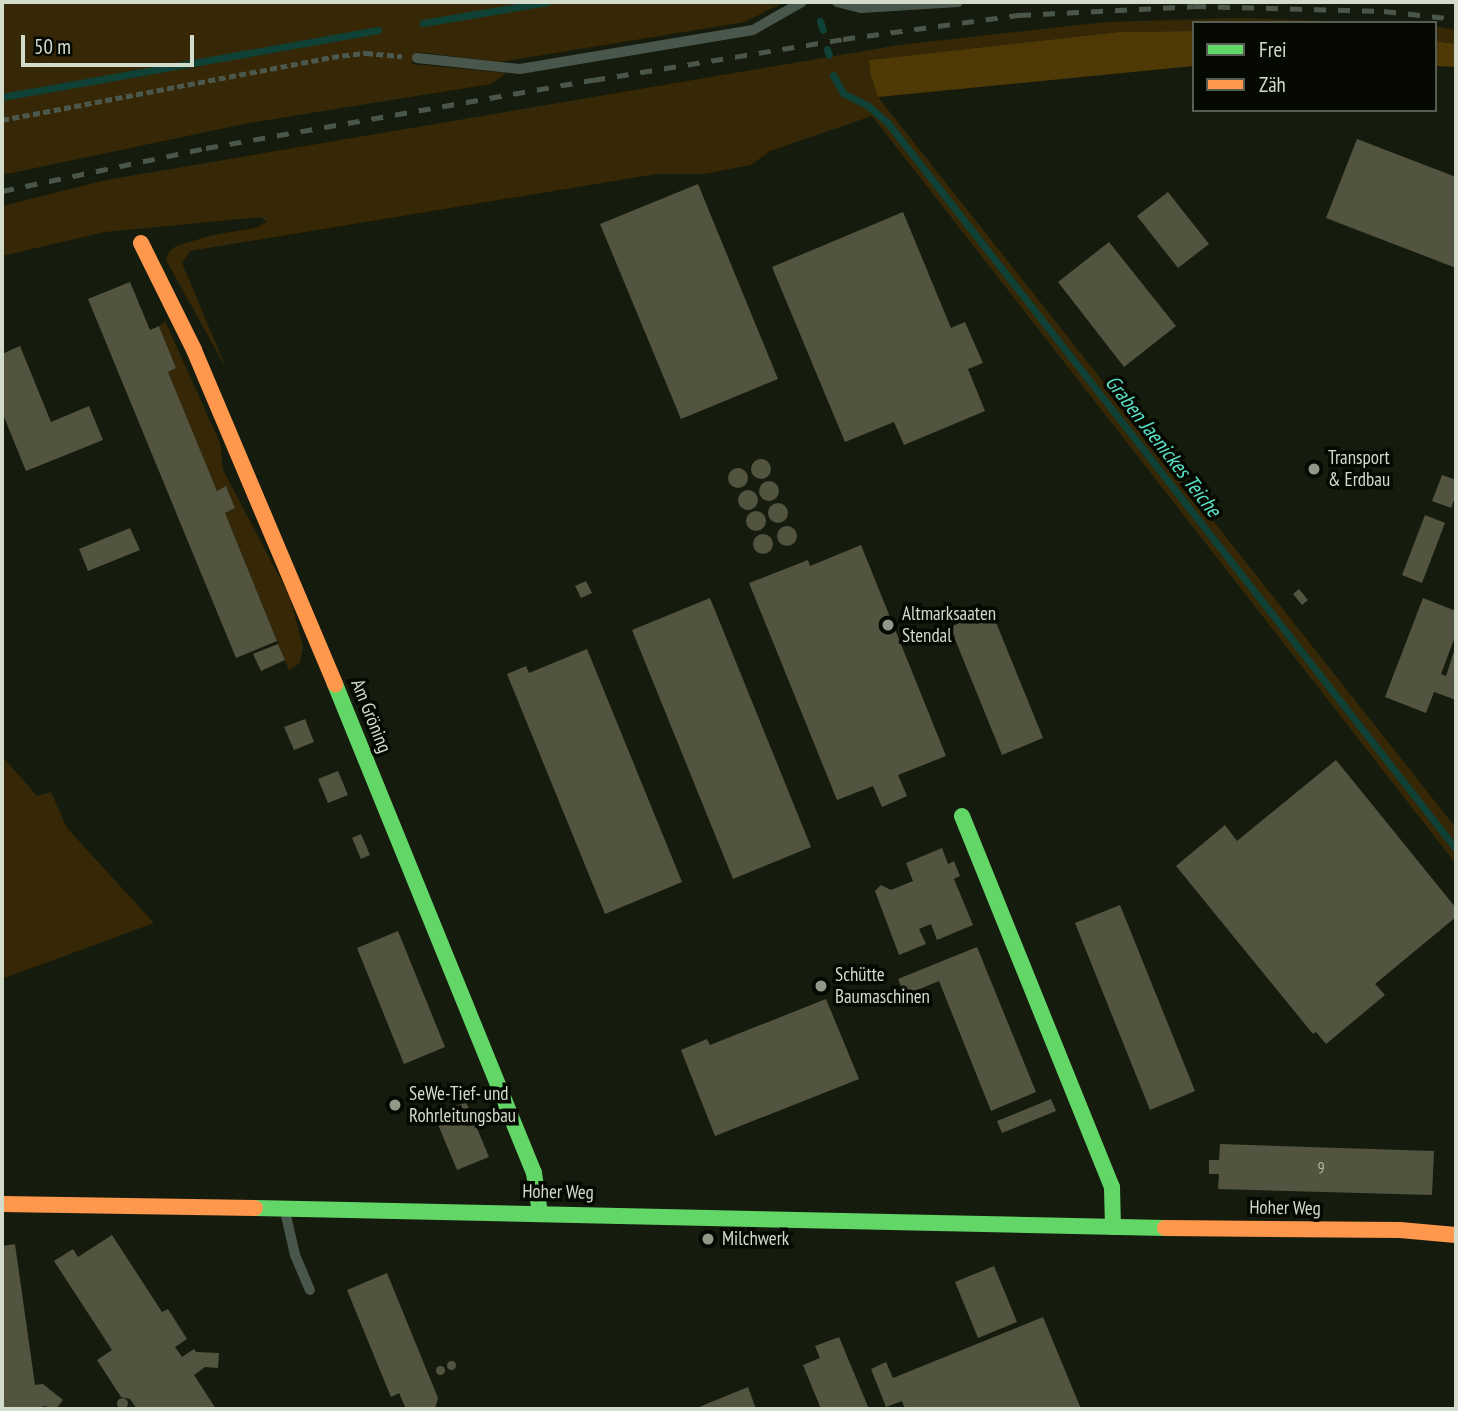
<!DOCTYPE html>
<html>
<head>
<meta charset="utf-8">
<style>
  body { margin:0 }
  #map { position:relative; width:1458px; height:1411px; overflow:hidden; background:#151c0d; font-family:"PT Sans Narrow",sans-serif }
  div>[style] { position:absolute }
  .green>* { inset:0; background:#362706 }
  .forest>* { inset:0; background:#4f3907 }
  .stream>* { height:7px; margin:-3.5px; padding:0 3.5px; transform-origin:3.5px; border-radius:3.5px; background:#104137 }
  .building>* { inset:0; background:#525440 }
  .round { border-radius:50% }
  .path>* { height:4.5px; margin-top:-2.25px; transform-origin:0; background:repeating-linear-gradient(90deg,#4d584d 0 7px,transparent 0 10.5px) }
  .lane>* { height:10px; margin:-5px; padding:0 5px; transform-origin:5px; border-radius:5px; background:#49564b }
  .fast>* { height:16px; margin:-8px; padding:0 8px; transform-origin:8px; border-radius:8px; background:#63d668 }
  .slow>* { height:16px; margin:-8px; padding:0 8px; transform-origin:8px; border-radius:8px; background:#ff974d }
  .rail>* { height:5px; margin-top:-2.5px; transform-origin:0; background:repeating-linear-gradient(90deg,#4b564b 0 12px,transparent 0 24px) }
  .dots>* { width:19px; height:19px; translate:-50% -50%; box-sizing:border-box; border:4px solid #050902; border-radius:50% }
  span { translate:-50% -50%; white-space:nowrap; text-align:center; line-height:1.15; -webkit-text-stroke:7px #050902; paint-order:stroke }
  .number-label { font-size:16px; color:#b3b9a8 }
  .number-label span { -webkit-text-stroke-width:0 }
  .poi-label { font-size:19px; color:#d3dbca }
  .left { translate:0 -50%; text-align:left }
  .street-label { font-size:19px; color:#d3dbca }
  .water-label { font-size:21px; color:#59e2c7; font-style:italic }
  .frame { position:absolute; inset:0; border:4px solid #d3dbca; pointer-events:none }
  .legend { position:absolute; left:1192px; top:21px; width:245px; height:91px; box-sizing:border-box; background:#050902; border:2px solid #575d52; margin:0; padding:9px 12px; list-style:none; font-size:21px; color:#d3dbca }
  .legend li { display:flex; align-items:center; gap:14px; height:35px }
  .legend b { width:35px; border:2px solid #575d52 }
  .scale { position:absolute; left:21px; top:35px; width:173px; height:32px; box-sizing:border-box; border:4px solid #d3dbca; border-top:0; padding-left:9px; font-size:21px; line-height:24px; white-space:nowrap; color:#d3dbca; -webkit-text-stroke:5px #050902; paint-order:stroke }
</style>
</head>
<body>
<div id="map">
  <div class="green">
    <div style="clip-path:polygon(2px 2px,785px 2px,745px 22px,500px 62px,417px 52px,412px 64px,506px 73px,491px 84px,249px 123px,2px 175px)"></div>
    <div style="clip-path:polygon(1240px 18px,1384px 23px,1194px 23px,1194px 31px,1119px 32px,869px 60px,870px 73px,878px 97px,1456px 828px,1456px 864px,872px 116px,770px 151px,751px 165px,703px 174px,656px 174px,190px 251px,182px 263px,227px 370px,166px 260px,169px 252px,176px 246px,213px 235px,255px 228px,267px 222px,261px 217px,105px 232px,2px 256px,2px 206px,106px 180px,899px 45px,1106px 22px)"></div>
    <div style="clip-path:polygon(1435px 26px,1456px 30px,1456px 44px,1435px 41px)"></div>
    <div style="clip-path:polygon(165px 321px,220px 443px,223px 470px,290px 597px,303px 647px,300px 663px,289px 670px,225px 513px,235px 508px,227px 487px,217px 491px,168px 372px,176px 368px,159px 326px)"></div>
    <div style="clip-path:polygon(2px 756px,37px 796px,51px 792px,67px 828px,154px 923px,2px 979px)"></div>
  </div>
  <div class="forest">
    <div style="clip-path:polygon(1194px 31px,1194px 66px,878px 97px,870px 73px,869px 60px,1119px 32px)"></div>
    <div style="clip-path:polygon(1435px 41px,1456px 44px,1456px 67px,1435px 66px)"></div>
  </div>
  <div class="stream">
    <div style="left:820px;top:21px;width:9px;rotate:72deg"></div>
    <div style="left:423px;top:23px;width:126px;rotate:-9.6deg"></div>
    <div style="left:827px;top:49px;width:6px;rotate:72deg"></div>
    <div style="left:833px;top:75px;width:21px;rotate:61deg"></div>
    <div style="left:843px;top:93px;width:28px;rotate:27deg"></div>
    <div style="left:868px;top:106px;width:25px;rotate:40deg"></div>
    <div style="left:887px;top:122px;width:923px;rotate:51.95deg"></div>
    <div style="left:2px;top:97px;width:382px;rotate:-10.1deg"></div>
  </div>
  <div class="building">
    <div style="clip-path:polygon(1357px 139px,1456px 177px,1456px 268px,1326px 218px)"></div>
    <div style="clip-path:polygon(698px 184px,778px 379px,681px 419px,600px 224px)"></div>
    <div style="clip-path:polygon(1168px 192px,1209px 244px,1178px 268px,1137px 216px)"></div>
    <div style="clip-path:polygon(903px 212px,951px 328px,965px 322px,983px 363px,968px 369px,985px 411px,904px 445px,894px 422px,845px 442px,772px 267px)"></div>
    <div style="clip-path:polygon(1109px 242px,1176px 326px,1124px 367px,1058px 282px)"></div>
    <div style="clip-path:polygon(130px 282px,150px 330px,159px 326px,176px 368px,168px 372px,217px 491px,226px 486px,235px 508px,225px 513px,277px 641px,236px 658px,88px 299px)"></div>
    <div style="clip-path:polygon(20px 346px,51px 422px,89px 406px,103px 440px,26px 471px,2px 412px,2px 354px)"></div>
    <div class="round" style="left:751px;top:459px;width:20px;height:20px"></div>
    <div class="round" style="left:728px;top:468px;width:20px;height:20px"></div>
    <div style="clip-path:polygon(1442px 475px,1456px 480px,1456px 494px,1451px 508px,1432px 501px)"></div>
    <div class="round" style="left:759px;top:481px;width:20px;height:20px"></div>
    <div class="round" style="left:738px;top:490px;width:20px;height:20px"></div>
    <div class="round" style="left:768px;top:503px;width:20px;height:20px"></div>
    <div class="round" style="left:746px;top:511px;width:20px;height:20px"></div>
    <div style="clip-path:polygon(1425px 515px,1445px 523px,1422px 583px,1402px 575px)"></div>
    <div class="round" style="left:777px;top:526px;width:20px;height:20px"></div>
    <div style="clip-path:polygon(130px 528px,140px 550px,88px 571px,79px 549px)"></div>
    <div class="round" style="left:753px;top:534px;width:20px;height:20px"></div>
    <div style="clip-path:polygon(861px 545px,946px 756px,898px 775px,907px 796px,882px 807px,873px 786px,837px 800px,749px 583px,808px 560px,810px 566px)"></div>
    <div style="clip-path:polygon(586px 581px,592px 593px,581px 598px,575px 586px)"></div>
    <div style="clip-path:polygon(1299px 589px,1308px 600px,1302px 605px,1293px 594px)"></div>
    <div style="clip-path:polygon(710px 598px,811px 847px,733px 879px,632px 630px)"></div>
    <div style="clip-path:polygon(1423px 598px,1456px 611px,1456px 634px,1441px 674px,1446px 676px,1456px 645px,1456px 700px,1434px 692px,1426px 713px,1385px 697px)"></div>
    <div style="clip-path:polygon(991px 610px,1043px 738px,1002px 755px,950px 627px)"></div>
    <div style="clip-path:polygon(278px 644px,285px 660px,261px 671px,253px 654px)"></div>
    <div style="clip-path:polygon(587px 649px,682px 882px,605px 914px,507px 674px,526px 666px,529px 673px)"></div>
    <div style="clip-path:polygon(305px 719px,314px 742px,294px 750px,284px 727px)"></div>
    <div style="clip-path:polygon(1336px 760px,1456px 908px,1456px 917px,1375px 984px,1385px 995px,1326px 1044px,1316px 1032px,1313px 1034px,1176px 866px,1225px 825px,1237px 841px)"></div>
    <div style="clip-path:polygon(338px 771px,348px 795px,328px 803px,318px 779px)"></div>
    <div style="clip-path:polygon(361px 834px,370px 855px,361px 859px,352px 838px)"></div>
    <div style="clip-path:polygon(942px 848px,948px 864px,954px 861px,960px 876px,954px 879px,973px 925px,937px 940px,931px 924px,919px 929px,926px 944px,899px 955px,875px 891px,881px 885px,891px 890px,913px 881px,906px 863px)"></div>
    <div style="clip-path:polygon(1120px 905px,1195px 1091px,1150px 1110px,1075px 923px)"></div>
    <div style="clip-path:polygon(398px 931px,445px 1047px,404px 1064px,357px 948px)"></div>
    <div style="clip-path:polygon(977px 947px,1036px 1092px,991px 1111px,939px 981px,905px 995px,898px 979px)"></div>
    <div style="clip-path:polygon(826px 999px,859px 1079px,715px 1136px,681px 1050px,707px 1039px,710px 1045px)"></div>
    <div style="clip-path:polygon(1051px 1099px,1056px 1111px,1002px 1133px,997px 1121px)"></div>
    <div style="clip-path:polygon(466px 1102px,489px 1157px,457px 1170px,434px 1115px)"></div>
    <div style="clip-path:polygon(1220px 1144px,1434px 1151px,1432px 1195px,1218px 1189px,1219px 1174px,1209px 1174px,1209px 1160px,1219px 1160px)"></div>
    <div style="clip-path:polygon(112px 1235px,162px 1312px,168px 1309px,187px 1339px,175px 1347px,182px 1357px,194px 1349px,196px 1352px,219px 1353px,218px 1368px,205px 1367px,194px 1375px,216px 1409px,137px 1409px,130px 1399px,121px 1397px,97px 1360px,112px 1350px,54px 1261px,73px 1249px,78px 1257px)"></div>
    <div style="clip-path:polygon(15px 1244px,35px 1385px,43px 1384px,63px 1400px,56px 1409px,44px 1406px,38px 1409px,2px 1409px,2px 1246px)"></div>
    <div style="clip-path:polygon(994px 1266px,1017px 1322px,978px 1338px,955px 1282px)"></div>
    <div style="clip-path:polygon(387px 1273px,438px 1398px,435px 1409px,406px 1409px,399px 1393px,391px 1397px,347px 1290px)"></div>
    <div style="clip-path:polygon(1043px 1317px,1081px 1409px,905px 1409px,902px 1401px,886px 1407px,871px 1369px,886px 1362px,893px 1378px)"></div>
    <div style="clip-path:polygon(839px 1337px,869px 1409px,821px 1409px,803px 1365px,820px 1358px,815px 1346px)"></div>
    <div class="round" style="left:446.5px;top:1360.5px;width:9px;height:9px"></div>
    <div class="round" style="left:435.5px;top:1365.5px;width:9px;height:9px"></div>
    <div style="clip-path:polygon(748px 1387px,756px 1409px,694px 1409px)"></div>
    <div class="round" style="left:116.5px;top:1397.5px;width:11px;height:11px"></div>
  </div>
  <div class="path">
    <div style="left:2px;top:120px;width:336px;rotate:-10.8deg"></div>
    <div style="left:332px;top:57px;width:34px;rotate:-7deg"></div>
    <div style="left:366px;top:53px;width:36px;rotate:5deg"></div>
  </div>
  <div class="lane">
    <div style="left:837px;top:2px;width:25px;rotate:14deg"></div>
    <div style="left:861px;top:8px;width:97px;rotate:-3.5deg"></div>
    <div style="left:417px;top:58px;width:104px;rotate:6.1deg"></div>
    <div style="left:520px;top:69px;width:236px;rotate:-9.5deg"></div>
    <div style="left:753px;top:30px;width:56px;rotate:-29.7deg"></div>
    <div style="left:285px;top:1211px;width:45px;rotate:77.2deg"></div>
    <div style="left:295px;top:1255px;width:38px;rotate:67deg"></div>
  </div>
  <div class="fast">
    <div style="left:335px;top:684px;width:528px;rotate:67.86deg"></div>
    <div style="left:534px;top:1173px;width:40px;rotate:81.5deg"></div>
    <div style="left:962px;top:816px;width:400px;rotate:68deg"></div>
    <div style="left:1112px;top:1187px;width:40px;rotate:88.6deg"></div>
    <div style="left:255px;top:1208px;width:910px;rotate:1.26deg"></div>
  </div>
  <div class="slow">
    <div style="left:141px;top:243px;width:119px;rotate:63.6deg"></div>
    <div style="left:194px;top:350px;width:363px;rotate:67.1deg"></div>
    <div style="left:2px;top:1204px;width:253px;rotate:0.9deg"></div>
    <div style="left:1165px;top:1228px;width:235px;rotate:0.5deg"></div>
    <div style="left:1400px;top:1230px;width:56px;rotate:5.1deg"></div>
  </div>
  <div class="rail">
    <div style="left:2px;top:191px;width:208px;rotate:-11.9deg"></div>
    <div style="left:206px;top:148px;width:393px;rotate:-10deg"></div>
    <div style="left:593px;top:80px;width:253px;rotate:-9.3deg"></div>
    <div style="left:843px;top:39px;width:178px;rotate:-7.8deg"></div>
    <div style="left:1019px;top:15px;width:175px;rotate:-2.9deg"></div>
    <div style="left:1194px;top:6px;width:190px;rotate:1.5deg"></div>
    <div style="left:1384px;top:11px;width:72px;rotate:6.3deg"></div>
  </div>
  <div class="dots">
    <div style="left:1314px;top:469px;background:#909888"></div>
    <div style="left:888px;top:625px;background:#909888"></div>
    <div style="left:821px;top:986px;background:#909888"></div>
    <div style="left:395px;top:1105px;background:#909888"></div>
    <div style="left:708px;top:1239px;background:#909888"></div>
  </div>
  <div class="number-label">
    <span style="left:1321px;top:1167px">9</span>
  </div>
  <div class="poi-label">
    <span class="left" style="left:1328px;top:469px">Transport<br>&amp; Erdbau</span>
    <span class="left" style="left:902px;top:625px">Altmarksaaten<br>Stendal</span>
    <span class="left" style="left:835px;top:986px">Schütte<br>Baumaschinen</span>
    <span class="left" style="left:409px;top:1105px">SeWe-Tief- und<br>Rohrleitungsbau</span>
    <span class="left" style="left:722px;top:1239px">Milchwerk</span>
  </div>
  <div class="street-label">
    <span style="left:371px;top:716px;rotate:68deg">Am Gröning</span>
    <span style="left:558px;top:1192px;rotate:1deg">Hoher Weg</span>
    <span style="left:1285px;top:1208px;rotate:1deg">Hoher Weg</span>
  </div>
  <div class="water-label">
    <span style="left:1163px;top:446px;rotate:52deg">Graben Jaenickes Teiche</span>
  </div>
  <div class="frame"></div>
  <ul class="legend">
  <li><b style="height:9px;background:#63d668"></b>Frei</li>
  <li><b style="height:9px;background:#ff974d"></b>Zäh</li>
  </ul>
  <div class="scale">50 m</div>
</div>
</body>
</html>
